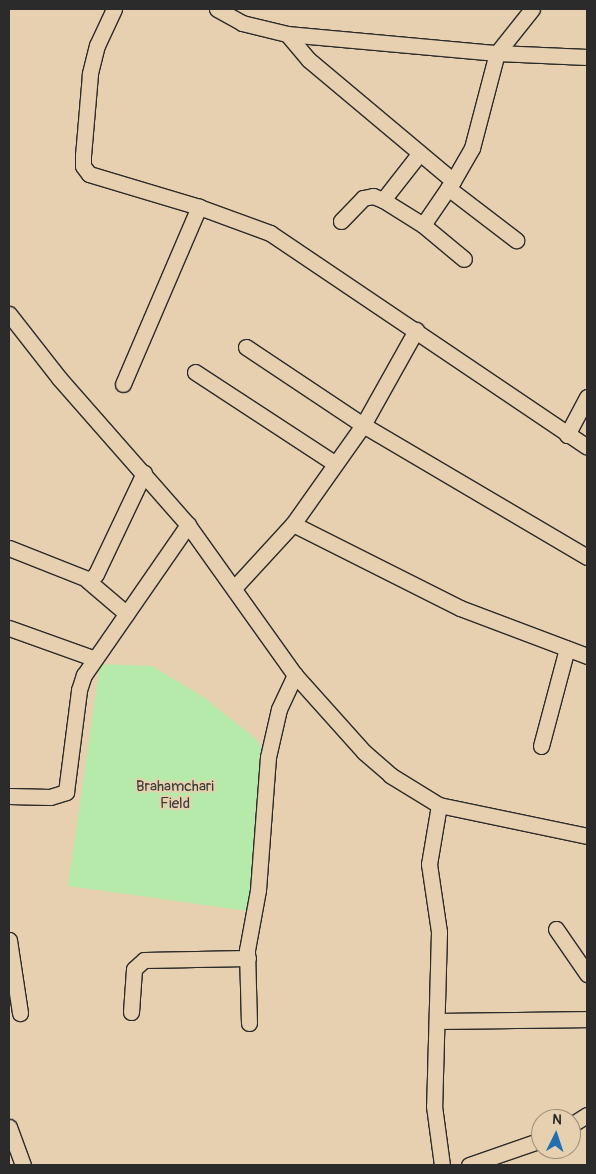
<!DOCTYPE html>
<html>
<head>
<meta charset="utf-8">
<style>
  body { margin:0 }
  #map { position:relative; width:596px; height:1174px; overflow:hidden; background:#e7d0af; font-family:Pangolin,sans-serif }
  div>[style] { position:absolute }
  .green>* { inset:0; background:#b6eaaa }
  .roads { filter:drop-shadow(1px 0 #2b2b2b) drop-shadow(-1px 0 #2b2b2b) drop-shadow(0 1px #2b2b2b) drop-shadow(0 -1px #2b2b2b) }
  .minor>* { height:15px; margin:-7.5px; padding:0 7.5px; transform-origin:7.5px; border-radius:7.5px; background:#e7d0af }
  span { translate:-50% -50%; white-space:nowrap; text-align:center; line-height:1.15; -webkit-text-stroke:4px #e7d0af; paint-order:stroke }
  .park-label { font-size:15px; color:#393e38 }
  .frame { position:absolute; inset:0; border:10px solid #2b2b2b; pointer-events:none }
  .north { position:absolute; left:531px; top:1109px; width:50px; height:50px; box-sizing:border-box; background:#e7d0af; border:1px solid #9c8e7a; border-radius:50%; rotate:4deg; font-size:14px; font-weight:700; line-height:20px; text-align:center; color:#2b2b2b }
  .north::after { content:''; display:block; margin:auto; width:18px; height:22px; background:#1f6fb2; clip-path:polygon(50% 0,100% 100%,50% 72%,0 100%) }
</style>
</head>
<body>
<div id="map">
  <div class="green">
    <div style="clip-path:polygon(100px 664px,152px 666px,202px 696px,256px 739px,268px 757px,255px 912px,68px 886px)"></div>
  </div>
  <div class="roads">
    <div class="minor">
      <div style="left:114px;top:9px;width:40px;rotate:115deg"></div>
      <div style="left:97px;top:45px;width:30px;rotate:104deg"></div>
      <div style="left:90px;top:74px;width:81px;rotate:94.9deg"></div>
      <div style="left:83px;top:155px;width:11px;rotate:90deg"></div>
      <div style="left:83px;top:166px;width:10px;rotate:53deg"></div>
      <div style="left:89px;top:174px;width:115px;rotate:16.7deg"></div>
      <div style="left:199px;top:207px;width:76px;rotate:20.1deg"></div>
      <div style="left:270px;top:233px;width:382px;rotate:34deg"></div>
      <div style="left:217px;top:9px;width:29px;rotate:29deg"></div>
      <div style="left:242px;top:23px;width:46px;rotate:13.7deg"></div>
      <div style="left:287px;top:34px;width:211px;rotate:5.2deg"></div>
      <div style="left:497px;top:53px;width:90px;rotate:2.5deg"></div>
      <div style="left:287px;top:34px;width:34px;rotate:50deg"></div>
      <div style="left:309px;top:60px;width:188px;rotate:40deg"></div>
      <div style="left:453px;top:181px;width:38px;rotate:-60deg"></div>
      <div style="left:472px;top:148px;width:98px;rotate:-75.3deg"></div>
      <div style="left:497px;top:53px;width:56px;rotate:-51.5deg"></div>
      <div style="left:453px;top:181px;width:53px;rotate:124.3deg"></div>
      <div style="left:423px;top:225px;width:53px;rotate:39.7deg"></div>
      <div style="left:448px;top:188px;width:86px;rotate:37.4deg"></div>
      <div style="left:383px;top:200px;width:47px;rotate:32deg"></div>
      <div style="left:341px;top:221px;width:32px;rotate:-46deg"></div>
      <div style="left:363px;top:198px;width:10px;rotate:-11deg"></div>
      <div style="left:373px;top:196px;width:11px;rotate:22deg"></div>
      <div style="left:383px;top:200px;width:58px;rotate:-52deg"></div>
      <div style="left:9px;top:314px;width:81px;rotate:52deg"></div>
      <div style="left:59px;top:378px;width:196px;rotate:48.7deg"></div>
      <div style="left:188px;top:525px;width:184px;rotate:54.5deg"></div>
      <div style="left:295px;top:675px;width:103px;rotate:48.1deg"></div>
      <div style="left:364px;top:752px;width:35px;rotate:41deg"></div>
      <div style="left:390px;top:775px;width:57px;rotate:31.5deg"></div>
      <div style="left:439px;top:805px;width:151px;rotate:11.8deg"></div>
      <div style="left:246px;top:347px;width:141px;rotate:33.7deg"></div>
      <div style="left:363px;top:425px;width:260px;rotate:30.5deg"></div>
      <div style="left:195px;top:372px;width:166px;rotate:33.2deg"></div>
      <div style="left:123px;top:384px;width:193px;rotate:-66.8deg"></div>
      <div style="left:567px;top:435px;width:43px;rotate:-62.2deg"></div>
      <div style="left:293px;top:524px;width:187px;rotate:26.7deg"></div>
      <div style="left:460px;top:608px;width:136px;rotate:20.7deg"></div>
      <div style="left:9px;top:548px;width:87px;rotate:21.6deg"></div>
      <div style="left:90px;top:580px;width:8px;rotate:-45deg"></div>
      <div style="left:96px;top:574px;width:112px;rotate:-64.6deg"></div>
      <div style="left:87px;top:580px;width:52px;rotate:40.4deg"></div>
      <div style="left:235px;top:587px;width:86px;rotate:-47.4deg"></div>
      <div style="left:293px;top:524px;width:121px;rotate:-54.7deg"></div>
      <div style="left:363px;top:425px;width:109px;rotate:-60.8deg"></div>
      <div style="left:9px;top:628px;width:89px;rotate:19.7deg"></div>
      <div style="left:541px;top:746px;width:101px;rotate:-75.1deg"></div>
      <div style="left:9px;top:796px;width:41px;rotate:1.4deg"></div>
      <div style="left:50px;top:797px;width:17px;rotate:-17deg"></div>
      <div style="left:66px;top:792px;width:103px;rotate:-82.7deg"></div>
      <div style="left:79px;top:690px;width:16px;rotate:-72deg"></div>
      <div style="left:84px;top:675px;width:183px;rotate:-55.3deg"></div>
      <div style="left:439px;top:805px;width:60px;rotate:99.6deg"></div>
      <div style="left:429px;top:864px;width:69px;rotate:81.6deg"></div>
      <div style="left:439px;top:932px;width:174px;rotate:91.6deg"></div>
      <div style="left:434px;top:1106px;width:60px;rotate:82.3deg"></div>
      <div style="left:556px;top:929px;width:55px;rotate:55.4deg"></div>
      <div style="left:9px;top:940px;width:74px;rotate:81.4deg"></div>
      <div style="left:131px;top:1012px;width:43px;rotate:-86deg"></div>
      <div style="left:134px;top:969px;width:13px;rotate:-42deg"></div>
      <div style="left:144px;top:960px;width:104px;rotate:-1.1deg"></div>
      <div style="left:445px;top:1021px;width:142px;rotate:-0.8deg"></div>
      <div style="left:249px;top:1023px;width:73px;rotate:-91.6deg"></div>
      <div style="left:247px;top:950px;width:61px;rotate:-79.6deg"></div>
      <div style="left:258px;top:890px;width:133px;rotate:-85.7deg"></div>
      <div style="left:268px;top:757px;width:49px;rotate:-77.1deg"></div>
      <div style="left:279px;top:709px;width:38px;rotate:-65deg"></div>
      <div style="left:571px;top:1125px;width:19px;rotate:-32deg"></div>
      <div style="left:9px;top:1127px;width:40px;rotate:69.8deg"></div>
      <div style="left:469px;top:1165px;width:76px;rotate:-19.1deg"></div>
    </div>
  </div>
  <div class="park-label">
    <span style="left:175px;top:795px">Brahamchari<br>Field</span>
  </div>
  <div class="frame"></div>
  <div class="north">N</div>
</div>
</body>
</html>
